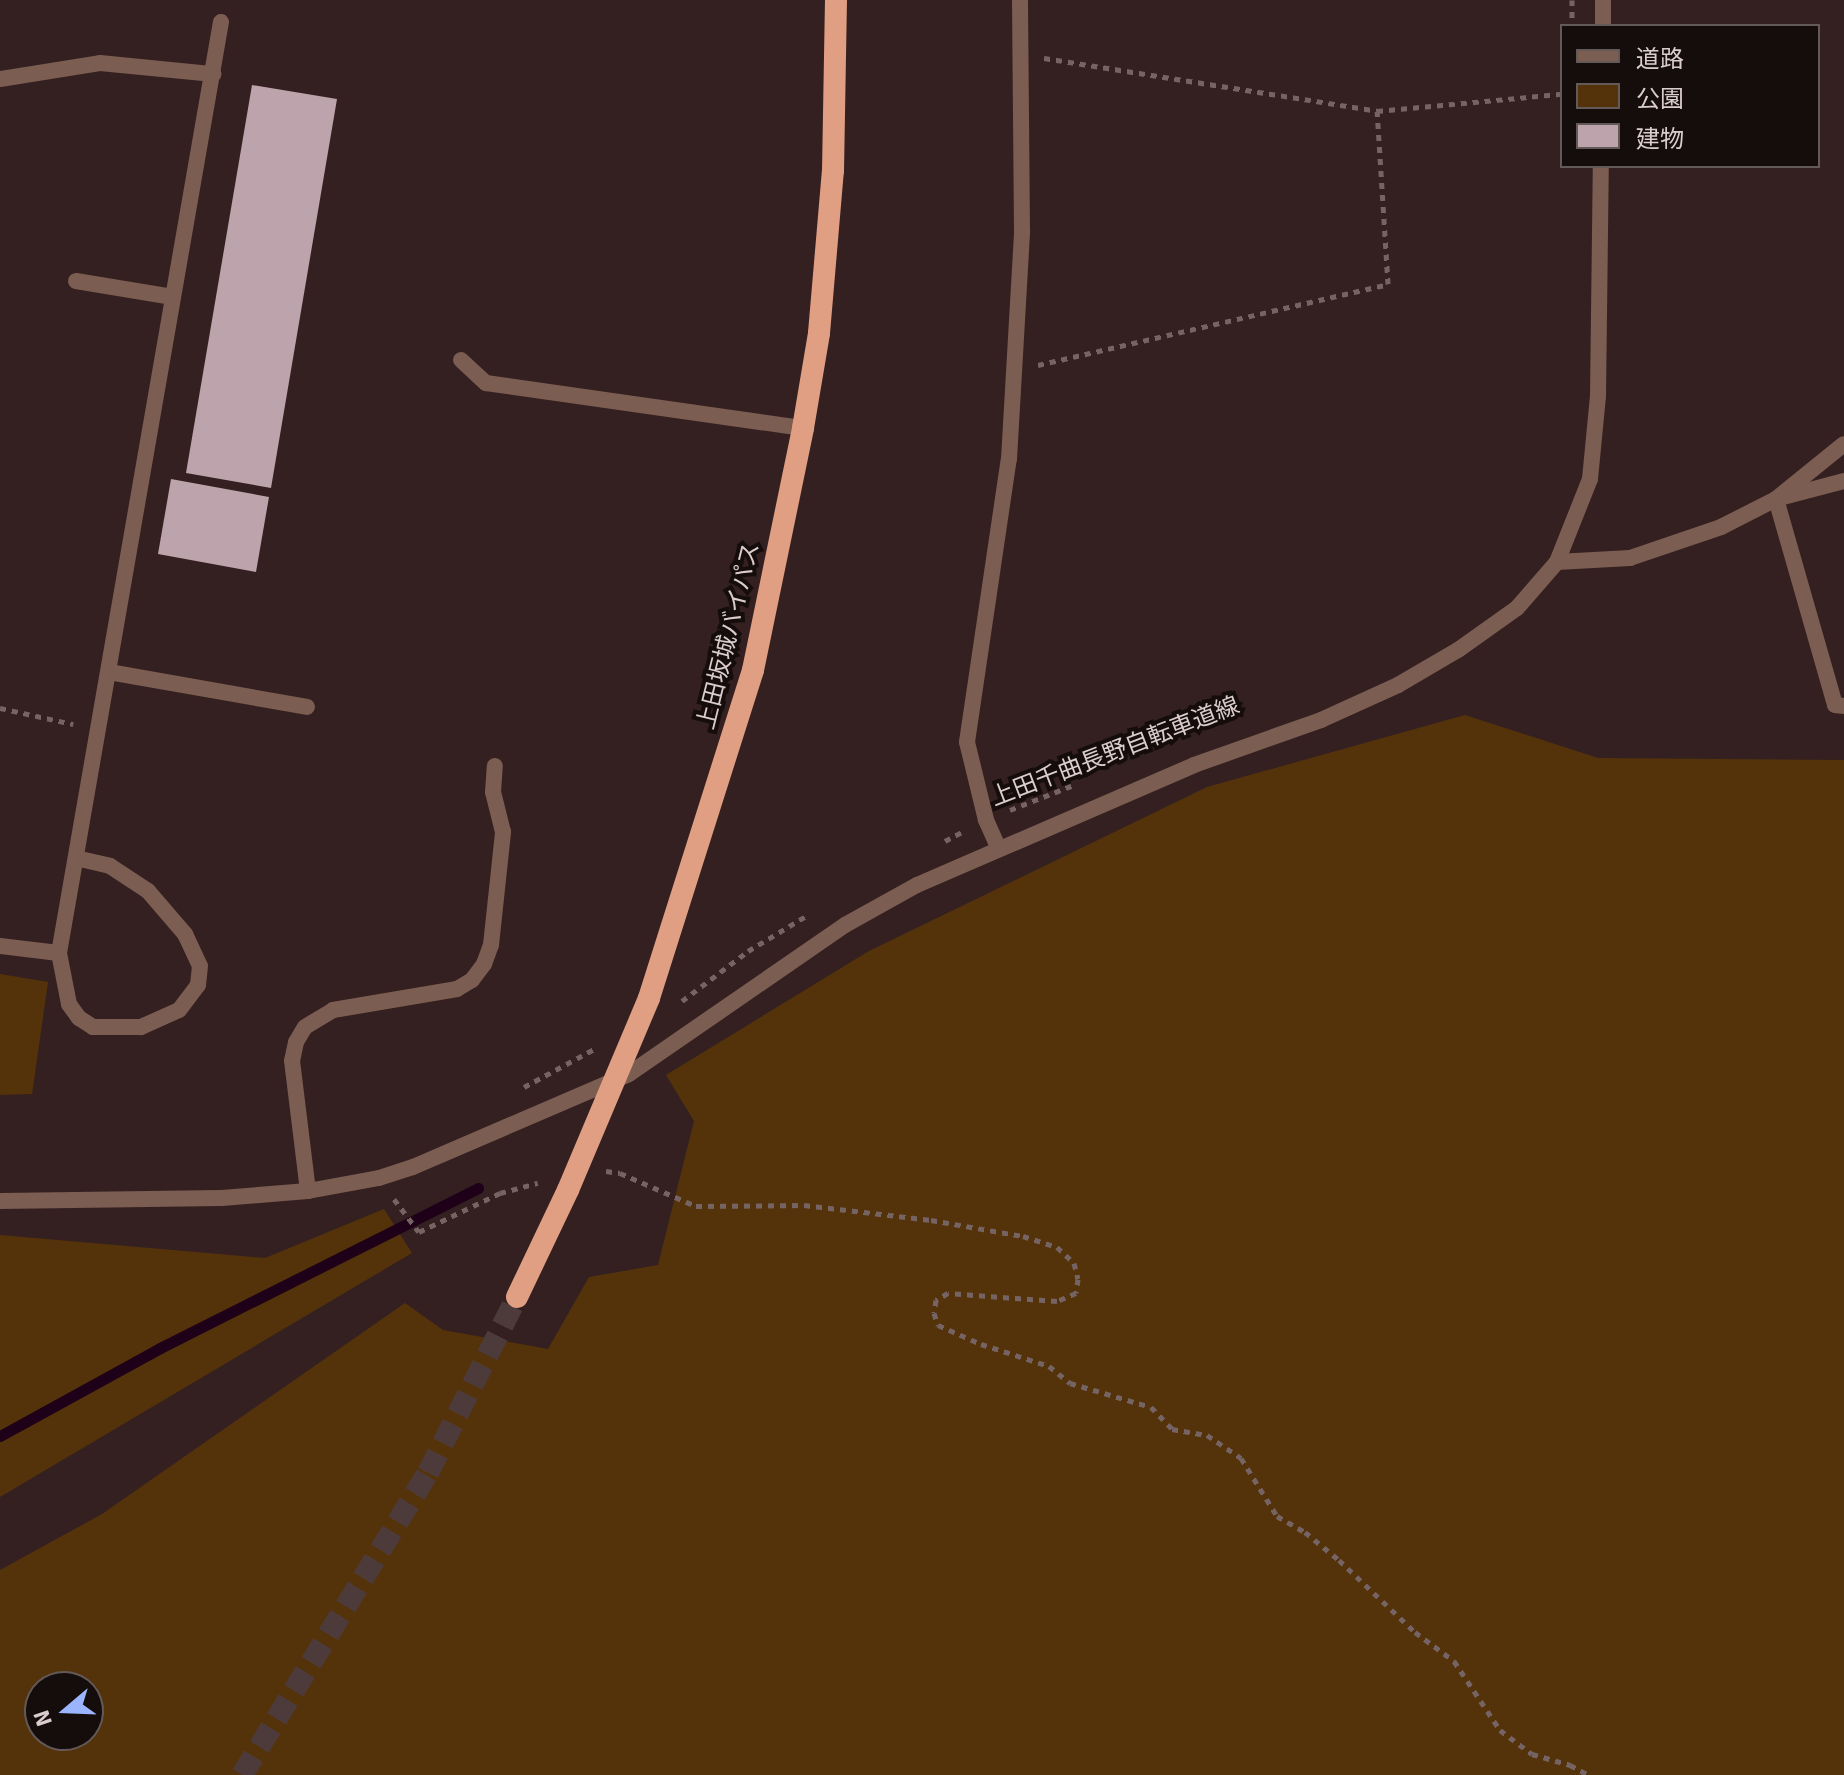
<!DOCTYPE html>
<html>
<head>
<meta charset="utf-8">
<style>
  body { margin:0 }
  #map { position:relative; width:1844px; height:1775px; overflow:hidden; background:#342020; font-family:Signika,"Noto Sans JP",sans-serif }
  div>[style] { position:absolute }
  .green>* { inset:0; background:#54330b }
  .stream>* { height:11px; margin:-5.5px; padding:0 5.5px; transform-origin:5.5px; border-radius:5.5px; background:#1e0019 }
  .building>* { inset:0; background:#bda3ab }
  .trunk-tunnel>* { height:22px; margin-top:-11px; transform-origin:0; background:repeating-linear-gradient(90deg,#4d3a3a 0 22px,transparent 0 33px) }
  .path>* { height:5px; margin-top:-2.5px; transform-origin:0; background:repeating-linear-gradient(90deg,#766464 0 6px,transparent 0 12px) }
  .service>* { height:16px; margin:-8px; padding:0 8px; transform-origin:8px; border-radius:8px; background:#7b5d51 }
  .minor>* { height:16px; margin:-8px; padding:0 8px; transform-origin:8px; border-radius:8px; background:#7b5d51 }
  .tertiary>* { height:16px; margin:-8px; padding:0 8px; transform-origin:8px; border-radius:8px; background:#7b5d51 }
  .trunk>* { height:22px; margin:-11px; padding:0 11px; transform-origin:11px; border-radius:11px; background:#e09e82 }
  .trunk-bridge>* { height:22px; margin:-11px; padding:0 11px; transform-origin:11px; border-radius:11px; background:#e09e82 }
  span { translate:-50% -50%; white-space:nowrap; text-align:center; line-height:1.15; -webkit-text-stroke:8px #150c0c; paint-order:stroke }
  .street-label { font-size:24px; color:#dbcdcd }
  .legend { position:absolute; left:1560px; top:24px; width:260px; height:144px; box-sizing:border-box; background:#150c0c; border:2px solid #645959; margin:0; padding:10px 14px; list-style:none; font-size:24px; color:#dbcdcd }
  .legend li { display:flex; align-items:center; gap:16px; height:40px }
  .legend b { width:40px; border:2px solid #645959 }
  .north { position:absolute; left:24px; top:1671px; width:80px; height:80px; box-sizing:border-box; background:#150c0c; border:2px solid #645959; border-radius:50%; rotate:251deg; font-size:22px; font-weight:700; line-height:32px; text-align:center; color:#dbcdcd }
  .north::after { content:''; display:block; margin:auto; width:28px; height:36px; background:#9ab5fd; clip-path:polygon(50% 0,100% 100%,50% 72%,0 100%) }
</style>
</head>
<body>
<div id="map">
  <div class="green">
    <div style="clip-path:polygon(evenodd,1465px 715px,1598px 758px,1844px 760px,1844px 1775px,0 1775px,0 1570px,102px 1514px,405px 1303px,443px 1330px,548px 1349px,589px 1277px,658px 1265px,694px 1121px,666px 1075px,869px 951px,1207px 787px,1465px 715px,40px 1687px,88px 1687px,88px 1735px,40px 1735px,40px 1687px)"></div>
    <div style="clip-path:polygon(0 974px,48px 982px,32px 1094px,0 1095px)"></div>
    <div style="clip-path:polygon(384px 1209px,412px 1253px,0 1497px,0 1235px,265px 1258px)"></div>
  </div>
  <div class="stream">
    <div style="left:0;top:1436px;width:183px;rotate:-28.8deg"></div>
    <div style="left:160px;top:1348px;width:356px;rotate:-26.7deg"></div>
  </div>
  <div class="building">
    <div style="clip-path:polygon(252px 85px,337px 99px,271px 488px,186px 473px)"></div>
    <div style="clip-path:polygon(171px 479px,269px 497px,256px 572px,158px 554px)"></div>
  </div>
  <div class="trunk-tunnel">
    <div style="left:242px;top:1775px;width:355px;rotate:-58.4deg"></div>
    <div style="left:428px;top:1473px;width:197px;rotate:-63.2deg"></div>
  </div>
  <div class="path">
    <div style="left:1572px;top:0;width:26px;rotate:90deg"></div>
    <div style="left:1044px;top:58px;width:337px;rotate:9deg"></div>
    <div style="left:1377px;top:111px;width:186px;rotate:-5.3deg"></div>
    <div style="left:1038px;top:365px;width:359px;rotate:-13deg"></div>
    <div style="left:1388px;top:284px;width:173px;rotate:-93.6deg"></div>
    <div style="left:0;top:708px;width:75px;rotate:12.4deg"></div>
    <div style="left:1010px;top:810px;width:66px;rotate:-21.5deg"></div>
    <div style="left:945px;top:841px;width:21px;rotate:-28deg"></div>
    <div style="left:682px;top:1001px;width:83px;rotate:-37.1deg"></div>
    <div style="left:748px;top:951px;width:68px;rotate:-31.1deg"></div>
    <div style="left:524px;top:1087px;width:82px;rotate:-28.4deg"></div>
    <div style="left:606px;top:1171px;width:14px;rotate:8deg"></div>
    <div style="left:620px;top:1173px;width:83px;rotate:23.5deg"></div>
    <div style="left:696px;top:1206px;width:108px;rotate:-0.5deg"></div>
    <div style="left:804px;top:1205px;width:128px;rotate:6.7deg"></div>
    <div style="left:931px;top:1220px;width:93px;rotate:9.9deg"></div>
    <div style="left:1023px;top:1236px;width:36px;rotate:18deg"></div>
    <div style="left:1057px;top:1247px;width:23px;rotate:43deg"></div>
    <div style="left:1074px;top:1263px;width:16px;rotate:76deg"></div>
    <div style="left:1078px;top:1279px;width:14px;rotate:98deg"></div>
    <div style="left:1076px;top:1293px;width:21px;rotate:157deg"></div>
    <div style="left:1057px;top:1301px;width:109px;rotate:-175.8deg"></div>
    <div style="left:948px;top:1293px;width:14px;rotate:150deg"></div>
    <div style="left:936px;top:1300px;width:13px;rotate:99deg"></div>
    <div style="left:934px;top:1313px;width:13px;rotate:72deg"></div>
    <div style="left:938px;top:1325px;width:47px;rotate:23.8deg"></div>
    <div style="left:981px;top:1344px;width:71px;rotate:17.9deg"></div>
    <div style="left:1049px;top:1366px;width:27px;rotate:39deg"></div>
    <div style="left:1070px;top:1383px;width:84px;rotate:16.5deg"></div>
    <div style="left:1151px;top:1407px;width:30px;rotate:46deg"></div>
    <div style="left:1172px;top:1429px;width:36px;rotate:10deg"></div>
    <div style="left:1207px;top:1435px;width:41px;rotate:34.1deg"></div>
    <div style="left:1241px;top:1458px;width:68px;rotate:58.2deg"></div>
    <div style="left:1277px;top:1516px;width:32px;rotate:30deg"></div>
    <div style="left:1305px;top:1532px;width:44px;rotate:39.5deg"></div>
    <div style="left:1339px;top:1560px;width:105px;rotate:43.5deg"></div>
    <div style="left:1415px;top:1632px;width:49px;rotate:36.6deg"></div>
    <div style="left:1454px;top:1661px;width:83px;rotate:56.3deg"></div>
    <div style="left:1500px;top:1730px;width:40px;rotate:37deg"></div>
    <div style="left:1532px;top:1754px;width:40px;rotate:16deg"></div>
    <div style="left:1570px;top:1765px;width:21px;rotate:28deg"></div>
    <div style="left:394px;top:1199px;width:41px;rotate:52.9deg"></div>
    <div style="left:419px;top:1232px;width:90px;rotate:-25.7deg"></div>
    <div style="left:500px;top:1193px;width:39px;rotate:-15deg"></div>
  </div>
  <div class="service">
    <div style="left:0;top:79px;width:101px;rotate:-9.1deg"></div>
    <div style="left:100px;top:63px;width:114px;rotate:5.6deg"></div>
    <div style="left:76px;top:281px;width:98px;rotate:9.4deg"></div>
    <div style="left:461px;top:360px;width:34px;rotate:43deg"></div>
    <div style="left:486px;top:383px;width:320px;rotate:8.1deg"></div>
    <div style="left:1844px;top:481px;width:70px;rotate:165.2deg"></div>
    <div style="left:1776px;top:499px;width:214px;rotate:74deg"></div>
    <div style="left:1835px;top:705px;width:9px;rotate:6deg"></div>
    <div style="left:109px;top:672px;width:201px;rotate:10deg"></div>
    <div style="left:76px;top:858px;width:35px;rotate:13deg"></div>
    <div style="left:110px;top:866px;width:45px;rotate:33.3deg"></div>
    <div style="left:148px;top:891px;width:57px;rotate:49.3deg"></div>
    <div style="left:185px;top:934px;width:35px;rotate:65deg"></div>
    <div style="left:200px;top:966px;width:19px;rotate:96deg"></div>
    <div style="left:198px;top:985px;width:31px;rotate:127deg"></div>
    <div style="left:179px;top:1010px;width:42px;rotate:155.9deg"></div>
    <div style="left:141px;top:1027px;width:48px;rotate:180deg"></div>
    <div style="left:93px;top:1027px;width:17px;rotate:-147deg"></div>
    <div style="left:79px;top:1018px;width:17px;rotate:-126deg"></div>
    <div style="left:69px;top:1004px;width:52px;rotate:-101.1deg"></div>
    <div style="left:59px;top:953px;width:945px;rotate:-80.13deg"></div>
    <div style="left:0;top:946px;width:59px;rotate:6.8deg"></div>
    <div style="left:308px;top:1191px;width:131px;rotate:-97deg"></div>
    <div style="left:292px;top:1061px;width:19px;rotate:-78deg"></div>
    <div style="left:296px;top:1042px;width:17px;rotate:-59deg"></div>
    <div style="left:305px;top:1027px;width:33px;rotate:-31deg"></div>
    <div style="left:333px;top:1010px;width:126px;rotate:-9.6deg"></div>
    <div style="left:457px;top:989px;width:17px;rotate:-31deg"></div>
    <div style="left:472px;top:980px;width:20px;rotate:-53deg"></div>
    <div style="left:484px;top:964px;width:20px;rotate:-70deg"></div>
    <div style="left:491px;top:945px;width:114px;rotate:-83.9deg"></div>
    <div style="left:503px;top:832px;width:41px;rotate:-104deg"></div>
    <div style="left:493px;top:792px;width:26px;rotate:-86deg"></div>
  </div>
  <div class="minor">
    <div style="left:1557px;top:562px;width:73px;rotate:-3.1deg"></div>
    <div style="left:1630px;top:558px;width:96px;rotate:-18.8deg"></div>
    <div style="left:1721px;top:527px;width:62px;rotate:-27deg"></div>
    <div style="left:1776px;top:499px;width:87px;rotate:-39deg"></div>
    <div style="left:998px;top:847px;width:30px;rotate:-114deg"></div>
    <div style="left:986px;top:820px;width:80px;rotate:-103.7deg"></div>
    <div style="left:967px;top:742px;width:286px;rotate:-81.6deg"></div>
    <div style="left:1009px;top:459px;width:228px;rotate:-86.7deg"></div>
    <div style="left:1022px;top:231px;width:231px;rotate:-90.5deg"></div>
    <div style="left:0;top:1201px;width:222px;rotate:-0.8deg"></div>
    <div style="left:222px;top:1198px;width:86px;rotate:-4.7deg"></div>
  </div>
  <div class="tertiary">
    <div style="left:1603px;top:26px;width:26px;rotate:-90deg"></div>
    <div style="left:308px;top:1191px;width:72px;rotate:-10.4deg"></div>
    <div style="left:379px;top:1178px;width:36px;rotate:-18deg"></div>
    <div style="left:413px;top:1167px;width:235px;rotate:-23.3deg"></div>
    <div style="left:629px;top:1074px;width:262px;rotate:-34.6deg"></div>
    <div style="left:845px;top:925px;width:82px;rotate:-29.1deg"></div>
    <div style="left:917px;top:885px;width:302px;rotate:-23.4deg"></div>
    <div style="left:1194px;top:765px;width:135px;rotate:-19.5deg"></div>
    <div style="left:1321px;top:720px;width:85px;rotate:-24.4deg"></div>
    <div style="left:1398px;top:685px;width:69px;rotate:-30.3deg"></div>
    <div style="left:1458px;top:650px;width:72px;rotate:-35.4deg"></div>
    <div style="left:1517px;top:608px;width:61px;rotate:-49deg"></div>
    <div style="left:1557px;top:562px;width:89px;rotate:-68.3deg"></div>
    <div style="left:1590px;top:479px;width:83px;rotate:-84.5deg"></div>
    <div style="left:1598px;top:396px;width:230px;rotate:-89.3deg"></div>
  </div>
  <div class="trunk">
    <div style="left:649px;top:998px;width:344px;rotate:-72.4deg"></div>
    <div style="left:753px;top:670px;width:247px;rotate:-78.3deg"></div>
    <div style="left:803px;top:428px;width:96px;rotate:-80.4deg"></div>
    <div style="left:819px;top:333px;width:163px;rotate:-85.1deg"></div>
    <div style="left:833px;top:171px;width:171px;rotate:-89deg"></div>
    <div style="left:517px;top:1297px;width:119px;rotate:-64.5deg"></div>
  </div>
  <div class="trunk-bridge">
    <div style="left:568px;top:1190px;width:208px;rotate:-67.1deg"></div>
  </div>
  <div class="street-label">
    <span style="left:729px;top:636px;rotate:-76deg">上田坂城バイパス</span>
    <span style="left:1115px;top:752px;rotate:-21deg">上田千曲長野自転車道線</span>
  </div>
  <ul class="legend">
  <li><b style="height:10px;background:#7b5d51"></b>道路</li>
  <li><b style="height:22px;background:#54330b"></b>公園</li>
  <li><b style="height:22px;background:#bda3ab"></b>建物</li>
  </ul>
  <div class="north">N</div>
</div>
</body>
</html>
